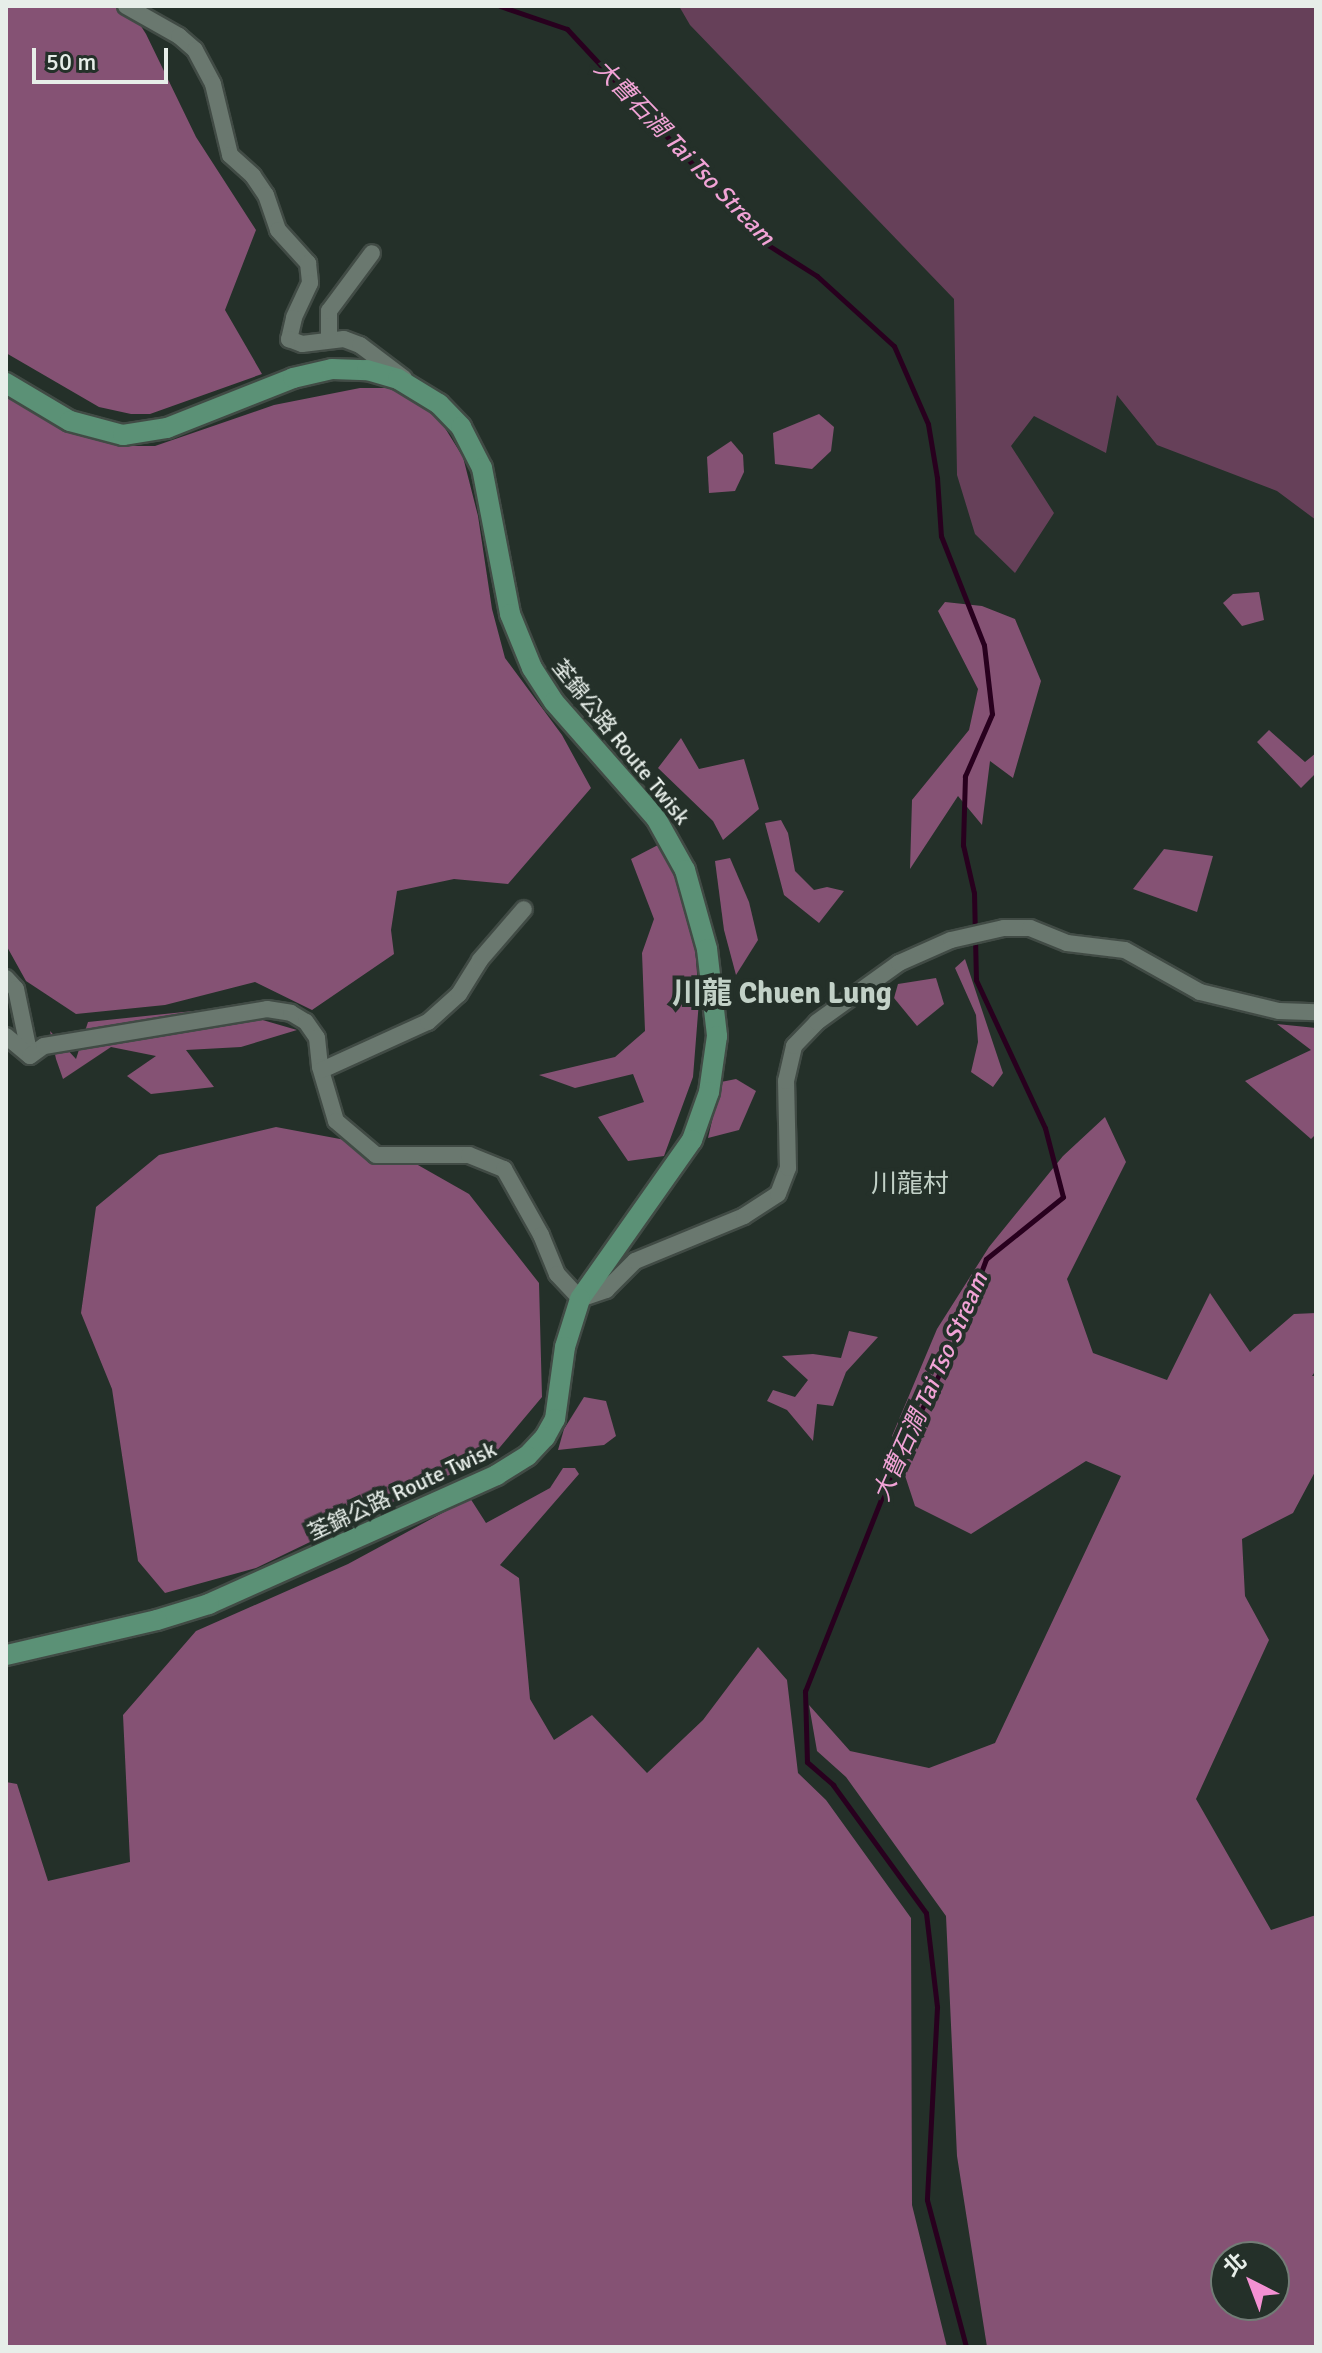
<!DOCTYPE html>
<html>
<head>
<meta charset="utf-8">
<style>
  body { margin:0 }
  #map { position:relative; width:1322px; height:2353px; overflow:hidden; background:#243029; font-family:Signika,"Noto Sans TC",sans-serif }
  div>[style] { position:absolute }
  .green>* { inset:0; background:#664059 }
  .forest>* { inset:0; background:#855274 }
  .stream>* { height:5px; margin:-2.5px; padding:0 2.5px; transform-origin:2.5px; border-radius:2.5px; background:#28001e }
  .roads { filter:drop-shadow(2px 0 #414b45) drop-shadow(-2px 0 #414b45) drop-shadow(0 2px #414b45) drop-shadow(0 -2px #414b45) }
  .street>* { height:16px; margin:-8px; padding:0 8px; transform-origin:8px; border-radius:8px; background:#6a786f }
  .secondary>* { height:20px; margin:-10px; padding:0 10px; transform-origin:10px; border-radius:10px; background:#5b9176 }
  span { translate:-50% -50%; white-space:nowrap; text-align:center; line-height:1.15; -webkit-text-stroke:8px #243029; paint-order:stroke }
  .street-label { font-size:22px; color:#e7eee9 }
  .water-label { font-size:24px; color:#f1a3d6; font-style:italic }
  .quarter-label { font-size:26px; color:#c2d1c7 }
  .district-label { font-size:30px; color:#c2d1c7; font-weight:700 }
  .frame { position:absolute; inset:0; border:8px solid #e7eee9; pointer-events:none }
  .north { position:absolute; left:1210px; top:2241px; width:80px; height:80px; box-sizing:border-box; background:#243029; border:2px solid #727c76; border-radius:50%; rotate:318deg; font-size:22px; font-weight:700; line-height:32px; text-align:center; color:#e7eee9 }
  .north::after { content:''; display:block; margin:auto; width:28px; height:36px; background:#f491d3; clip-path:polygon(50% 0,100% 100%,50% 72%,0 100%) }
  .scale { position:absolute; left:32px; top:48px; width:136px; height:36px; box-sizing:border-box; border:4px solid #e7eee9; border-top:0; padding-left:10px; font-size:24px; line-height:28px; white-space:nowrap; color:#e7eee9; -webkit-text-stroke:6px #243029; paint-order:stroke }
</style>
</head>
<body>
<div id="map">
  <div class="green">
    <div style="clip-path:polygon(679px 6px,1316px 6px,1316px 520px,1277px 491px,1157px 445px,1117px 395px,1106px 453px,1034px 416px,1011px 446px,1054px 513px,1015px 573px,975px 534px,957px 475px,954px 299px,690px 25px)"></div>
  </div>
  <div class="forest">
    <div style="clip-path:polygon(6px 6px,128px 6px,146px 34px,196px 137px,256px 230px,225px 310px,262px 374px,150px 414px,131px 414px,99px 407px,6px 353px)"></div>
    <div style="clip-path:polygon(360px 388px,395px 388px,425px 396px,463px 457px,478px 516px,492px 609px,505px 658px,562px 735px,591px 788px,508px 884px,454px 879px,397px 891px,391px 930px,394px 954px,312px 1010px,255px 982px,165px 1005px,76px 1014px,26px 981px,6px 945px,6px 391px,86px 437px,128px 446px,155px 446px,274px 405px)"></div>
    <div style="clip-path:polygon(819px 414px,834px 427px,831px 451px,812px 469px,775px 464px,773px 433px)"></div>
    <div style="clip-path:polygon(731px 441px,743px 455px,744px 472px,735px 491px,709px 493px,707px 457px)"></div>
    <div style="clip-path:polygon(1259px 592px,1264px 620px,1242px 626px,1223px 603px,1233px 594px)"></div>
    <div style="clip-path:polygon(945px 602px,982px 606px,1015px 619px,1041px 681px,1013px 778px,990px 761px,982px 825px,958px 796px,910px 869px,912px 800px,969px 730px,978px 689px,938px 611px)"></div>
    <div style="clip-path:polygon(1269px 730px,1305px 762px,1316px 753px,1316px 773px,1301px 788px,1257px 742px)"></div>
    <div style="clip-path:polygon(681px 738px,699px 769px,744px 759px,759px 809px,723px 840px,713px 821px,658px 768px)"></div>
    <div style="clip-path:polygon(781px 820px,788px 833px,795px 871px,814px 890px,827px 887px,844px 891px,819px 923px,784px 895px,765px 823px)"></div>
    <div style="clip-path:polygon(658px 845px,678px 880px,694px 931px,699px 1001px,693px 1077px,664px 1156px,628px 1161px,598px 1117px,644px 1102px,633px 1074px,575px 1088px,539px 1075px,615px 1057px,645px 1031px,642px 953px,654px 919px,631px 859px)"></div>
    <div style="clip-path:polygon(1164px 849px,1213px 856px,1197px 912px,1133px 889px)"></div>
    <div style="clip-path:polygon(730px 858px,749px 902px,758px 940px,736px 975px,724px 930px,715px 861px)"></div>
    <div style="clip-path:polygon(965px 959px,1003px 1073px,993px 1087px,971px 1072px,978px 1042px,976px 1015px,955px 968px)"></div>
    <div style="clip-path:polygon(936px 978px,944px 1004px,917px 1026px,894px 998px,898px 984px)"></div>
    <div style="clip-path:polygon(222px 1008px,297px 1030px,241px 1047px,186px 1050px,214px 1087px,151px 1094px,127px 1076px,156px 1056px,111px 1047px,63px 1079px,56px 1059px,50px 1031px,76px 1059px,88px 1022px)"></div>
    <div style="clip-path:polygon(1277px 1024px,1316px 1028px,1316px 1134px,1311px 1139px,1245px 1081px,1311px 1050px)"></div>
    <div style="clip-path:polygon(736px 1079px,756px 1091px,739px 1130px,708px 1138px,721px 1082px)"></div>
    <div style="clip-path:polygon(evenodd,1105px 1117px,1126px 1162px,1067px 1279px,1093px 1353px,1167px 1380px,1210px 1293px,1250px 1352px,1294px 1314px,1316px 1313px,1316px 1370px,1312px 1376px,1316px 1376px,1316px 1470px,1293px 1513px,1242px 1539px,1245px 1596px,1269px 1640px,1196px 1799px,1271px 1930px,1316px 1915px,1316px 2347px,987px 2347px,957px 2156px,946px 1916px,846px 1777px,817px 1751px,809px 1705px,850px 1751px,929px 1768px,995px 1743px,1121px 1476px,1086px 1461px,971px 1534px,915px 1506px,892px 1436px,937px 1329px,989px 1247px,1063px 1156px,1105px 1117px,1226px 2257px,1274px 2257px,1274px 2305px,1226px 2305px,1226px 2257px)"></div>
    <div style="clip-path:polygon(276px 1127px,388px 1148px,469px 1194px,539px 1283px,542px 1397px,495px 1453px,256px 1568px,165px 1593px,138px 1561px,112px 1389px,81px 1313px,96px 1207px,159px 1155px)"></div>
    <div style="clip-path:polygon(849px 1331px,878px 1337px,846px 1372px,833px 1406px,817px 1404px,813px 1441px,787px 1410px,767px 1401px,773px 1390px,795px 1397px,808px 1380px,782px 1356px,813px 1354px,841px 1358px)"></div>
    <div style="clip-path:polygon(584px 1397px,606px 1401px,616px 1436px,604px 1445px,558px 1450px,564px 1429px)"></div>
    <div style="clip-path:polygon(563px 1468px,575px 1468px,579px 1474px,500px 1565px,519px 1578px,530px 1699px,554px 1740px,592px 1715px,647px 1773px,703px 1720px,758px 1647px,787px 1680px,798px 1773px,826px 1800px,911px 1918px,912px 2205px,947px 2347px,6px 2347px,6px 1782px,17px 1784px,48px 1881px,130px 1862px,123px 1715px,196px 1631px,348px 1564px,470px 1498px,486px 1523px,550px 1488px)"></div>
  </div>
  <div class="stream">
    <div style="left:500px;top:6px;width:71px;rotate:18.9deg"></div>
    <div style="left:567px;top:29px;width:295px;rotate:47.1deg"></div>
    <div style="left:768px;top:245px;width:58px;rotate:32.3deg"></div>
    <div style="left:817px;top:276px;width:104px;rotate:42.3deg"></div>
    <div style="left:894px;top:346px;width:85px;rotate:66.4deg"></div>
    <div style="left:928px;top:424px;width:55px;rotate:80.5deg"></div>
    <div style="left:937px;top:478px;width:58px;rotate:86.1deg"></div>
    <div style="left:941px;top:536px;width:117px;rotate:68.5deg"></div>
    <div style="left:984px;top:645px;width:69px;rotate:83.4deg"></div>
    <div style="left:992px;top:714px;width:68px;rotate:113.5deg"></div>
    <div style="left:965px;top:776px;width:69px;rotate:91.7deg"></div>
    <div style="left:963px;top:845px;width:49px;rotate:77.1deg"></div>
    <div style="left:974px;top:893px;width:87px;rotate:88.7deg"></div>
    <div style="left:976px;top:980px;width:163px;rotate:65deg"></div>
    <div style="left:1045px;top:1128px;width:71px;rotate:75.4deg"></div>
    <div style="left:1063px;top:1197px;width:99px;rotate:141.2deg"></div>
    <div style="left:986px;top:1259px;width:89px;rotate:110.5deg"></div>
    <div style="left:955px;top:1342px;width:131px;rotate:116.4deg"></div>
    <div style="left:897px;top:1459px;width:250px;rotate:111.6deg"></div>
    <div style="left:805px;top:1691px;width:71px;rotate:88.4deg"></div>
    <div style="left:807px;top:1762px;width:35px;rotate:41deg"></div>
    <div style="left:833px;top:1785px;width:158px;rotate:54deg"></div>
    <div style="left:926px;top:1913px;width:95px;rotate:83.3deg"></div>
    <div style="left:937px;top:2007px;width:193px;rotate:93deg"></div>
    <div style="left:927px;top:2200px;width:152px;rotate:75.1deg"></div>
  </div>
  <div class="roads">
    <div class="street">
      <div style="left:126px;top:6px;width:61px;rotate:29.5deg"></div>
      <div style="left:179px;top:36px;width:21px;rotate:41deg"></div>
      <div style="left:195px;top:50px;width:38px;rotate:62deg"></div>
      <div style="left:213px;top:84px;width:73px;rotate:76.5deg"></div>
      <div style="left:230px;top:155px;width:31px;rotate:42deg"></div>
      <div style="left:253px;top:176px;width:23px;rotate:56deg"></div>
      <div style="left:266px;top:195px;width:37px;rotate:71deg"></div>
      <div style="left:278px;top:230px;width:45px;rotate:47.7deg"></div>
      <div style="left:308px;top:263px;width:20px;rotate:84deg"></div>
      <div style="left:310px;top:283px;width:38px;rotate:115deg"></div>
      <div style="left:294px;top:318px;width:22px;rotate:103deg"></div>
      <div style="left:289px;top:339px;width:14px;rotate:21deg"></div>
      <div style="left:302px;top:344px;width:42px;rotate:-6.8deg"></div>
      <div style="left:344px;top:339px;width:17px;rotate:21deg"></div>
      <div style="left:360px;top:345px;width:55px;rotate:36.9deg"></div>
      <div style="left:329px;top:339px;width:28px;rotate:-90deg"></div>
      <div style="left:329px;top:311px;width:72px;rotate:-53.4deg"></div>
      <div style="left:6px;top:978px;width:15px;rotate:48deg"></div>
      <div style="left:16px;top:989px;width:68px;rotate:78.2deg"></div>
      <div style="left:6px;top:1036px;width:31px;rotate:40deg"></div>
      <div style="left:30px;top:1056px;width:17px;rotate:-36deg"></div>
      <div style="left:44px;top:1046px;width:226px;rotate:-9.4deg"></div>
      <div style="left:267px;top:1009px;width:24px;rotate:9deg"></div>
      <div style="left:291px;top:1013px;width:17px;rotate:31deg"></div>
      <div style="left:306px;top:1022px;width:19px;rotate:55deg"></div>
      <div style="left:317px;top:1038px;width:29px;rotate:84deg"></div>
      <div style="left:320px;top:1067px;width:56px;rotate:73.5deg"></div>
      <div style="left:336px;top:1121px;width:52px;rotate:40.4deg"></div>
      <div style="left:376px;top:1155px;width:93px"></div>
      <div style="left:469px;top:1155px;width:38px;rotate:22deg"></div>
      <div style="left:504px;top:1169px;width:76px;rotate:60.7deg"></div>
      <div style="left:541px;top:1235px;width:42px;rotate:67.7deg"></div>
      <div style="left:557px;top:1274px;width:34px;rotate:47deg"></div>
      <div style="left:580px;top:1299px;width:28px;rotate:-19deg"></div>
      <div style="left:606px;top:1290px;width:41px;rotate:-45deg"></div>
      <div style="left:635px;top:1261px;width:118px;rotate:-22.4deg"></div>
      <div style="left:744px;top:1216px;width:40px;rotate:-32.9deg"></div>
      <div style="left:778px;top:1194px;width:28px;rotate:-69deg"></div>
      <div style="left:788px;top:1168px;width:87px;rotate:-91.3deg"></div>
      <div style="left:786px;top:1081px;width:36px;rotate:-77deg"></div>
      <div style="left:794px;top:1046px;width:33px;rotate:-46deg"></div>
      <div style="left:817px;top:1022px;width:101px;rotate:-35.7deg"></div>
      <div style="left:899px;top:963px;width:57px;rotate:-23.9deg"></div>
      <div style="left:951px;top:940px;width:54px;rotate:-12.8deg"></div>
      <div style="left:1004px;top:928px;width:26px"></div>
      <div style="left:1030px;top:928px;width:40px;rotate:22deg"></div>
      <div style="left:1067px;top:943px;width:58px;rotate:6.9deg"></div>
      <div style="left:1125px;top:950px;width:86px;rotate:29.2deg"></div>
      <div style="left:1200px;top:992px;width:81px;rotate:13.5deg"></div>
      <div style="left:1279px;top:1011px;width:37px;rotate:2deg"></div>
      <div style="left:322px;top:1070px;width:116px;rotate:-24.4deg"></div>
      <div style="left:428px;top:1022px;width:42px;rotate:-42.1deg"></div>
      <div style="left:459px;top:994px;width:40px;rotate:-58deg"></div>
      <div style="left:480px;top:960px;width:67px;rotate:-49.2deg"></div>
    </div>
    <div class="secondary">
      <div style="left:6px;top:383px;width:74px;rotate:30.7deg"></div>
      <div style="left:70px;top:421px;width:55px;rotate:14.8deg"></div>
      <div style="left:123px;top:435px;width:45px;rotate:-9deg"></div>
      <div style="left:167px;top:428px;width:136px;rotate:-21.6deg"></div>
      <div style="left:293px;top:378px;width:40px;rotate:-13deg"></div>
      <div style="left:332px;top:369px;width:35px;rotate:2deg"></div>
      <div style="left:367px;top:370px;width:32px;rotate:16deg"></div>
      <div style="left:398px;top:379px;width:48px;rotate:31.4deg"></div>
      <div style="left:439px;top:404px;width:32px;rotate:46deg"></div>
      <div style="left:461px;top:427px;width:46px;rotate:62.9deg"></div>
      <div style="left:482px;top:468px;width:149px;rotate:79.1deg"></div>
      <div style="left:510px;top:614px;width:58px;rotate:67.8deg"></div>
      <div style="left:532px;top:668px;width:40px;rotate:57.1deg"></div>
      <div style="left:554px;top:702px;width:154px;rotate:48.7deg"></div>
      <div style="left:656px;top:818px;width:60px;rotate:60.9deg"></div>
      <div style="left:685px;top:870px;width:82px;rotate:74.4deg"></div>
      <div style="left:707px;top:949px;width:88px;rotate:83.4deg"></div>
      <div style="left:717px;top:1036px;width:57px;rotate:98.1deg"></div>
      <div style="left:709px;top:1092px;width:51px;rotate:109.5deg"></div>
      <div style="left:692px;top:1140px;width:194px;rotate:125.2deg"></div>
      <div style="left:580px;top:1299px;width:50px;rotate:107.4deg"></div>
      <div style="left:565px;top:1347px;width:73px;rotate:97.9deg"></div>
      <div style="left:555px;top:1419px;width:21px;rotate:119deg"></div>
      <div style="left:545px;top:1437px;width:26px;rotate:133deg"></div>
      <div style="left:527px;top:1456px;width:36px;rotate:148deg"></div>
      <div style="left:497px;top:1475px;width:316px;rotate:155.9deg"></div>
      <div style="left:209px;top:1604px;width:54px;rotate:162.9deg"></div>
      <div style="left:157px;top:1620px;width:155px;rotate:166.9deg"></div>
    </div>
  </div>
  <div class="street-label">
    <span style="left:621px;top:742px;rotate:51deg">荃錦公路 Route Twisk</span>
    <span style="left:402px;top:1491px;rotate:-25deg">荃錦公路 Route Twisk</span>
  </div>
  <div class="water-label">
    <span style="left:684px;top:153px;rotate:46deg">大曹石澗 Tai Tso Stream</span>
    <span style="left:931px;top:1387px;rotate:-66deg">大曹石澗 Tai Tso Stream</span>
  </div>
  <div class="quarter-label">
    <span style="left:910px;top:1185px">川龍村</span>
  </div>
  <div class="district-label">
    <span style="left:782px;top:994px">川龍 Chuen Lung</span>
  </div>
  <div class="frame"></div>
  <div class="north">北</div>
  <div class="scale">50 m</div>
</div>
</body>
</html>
